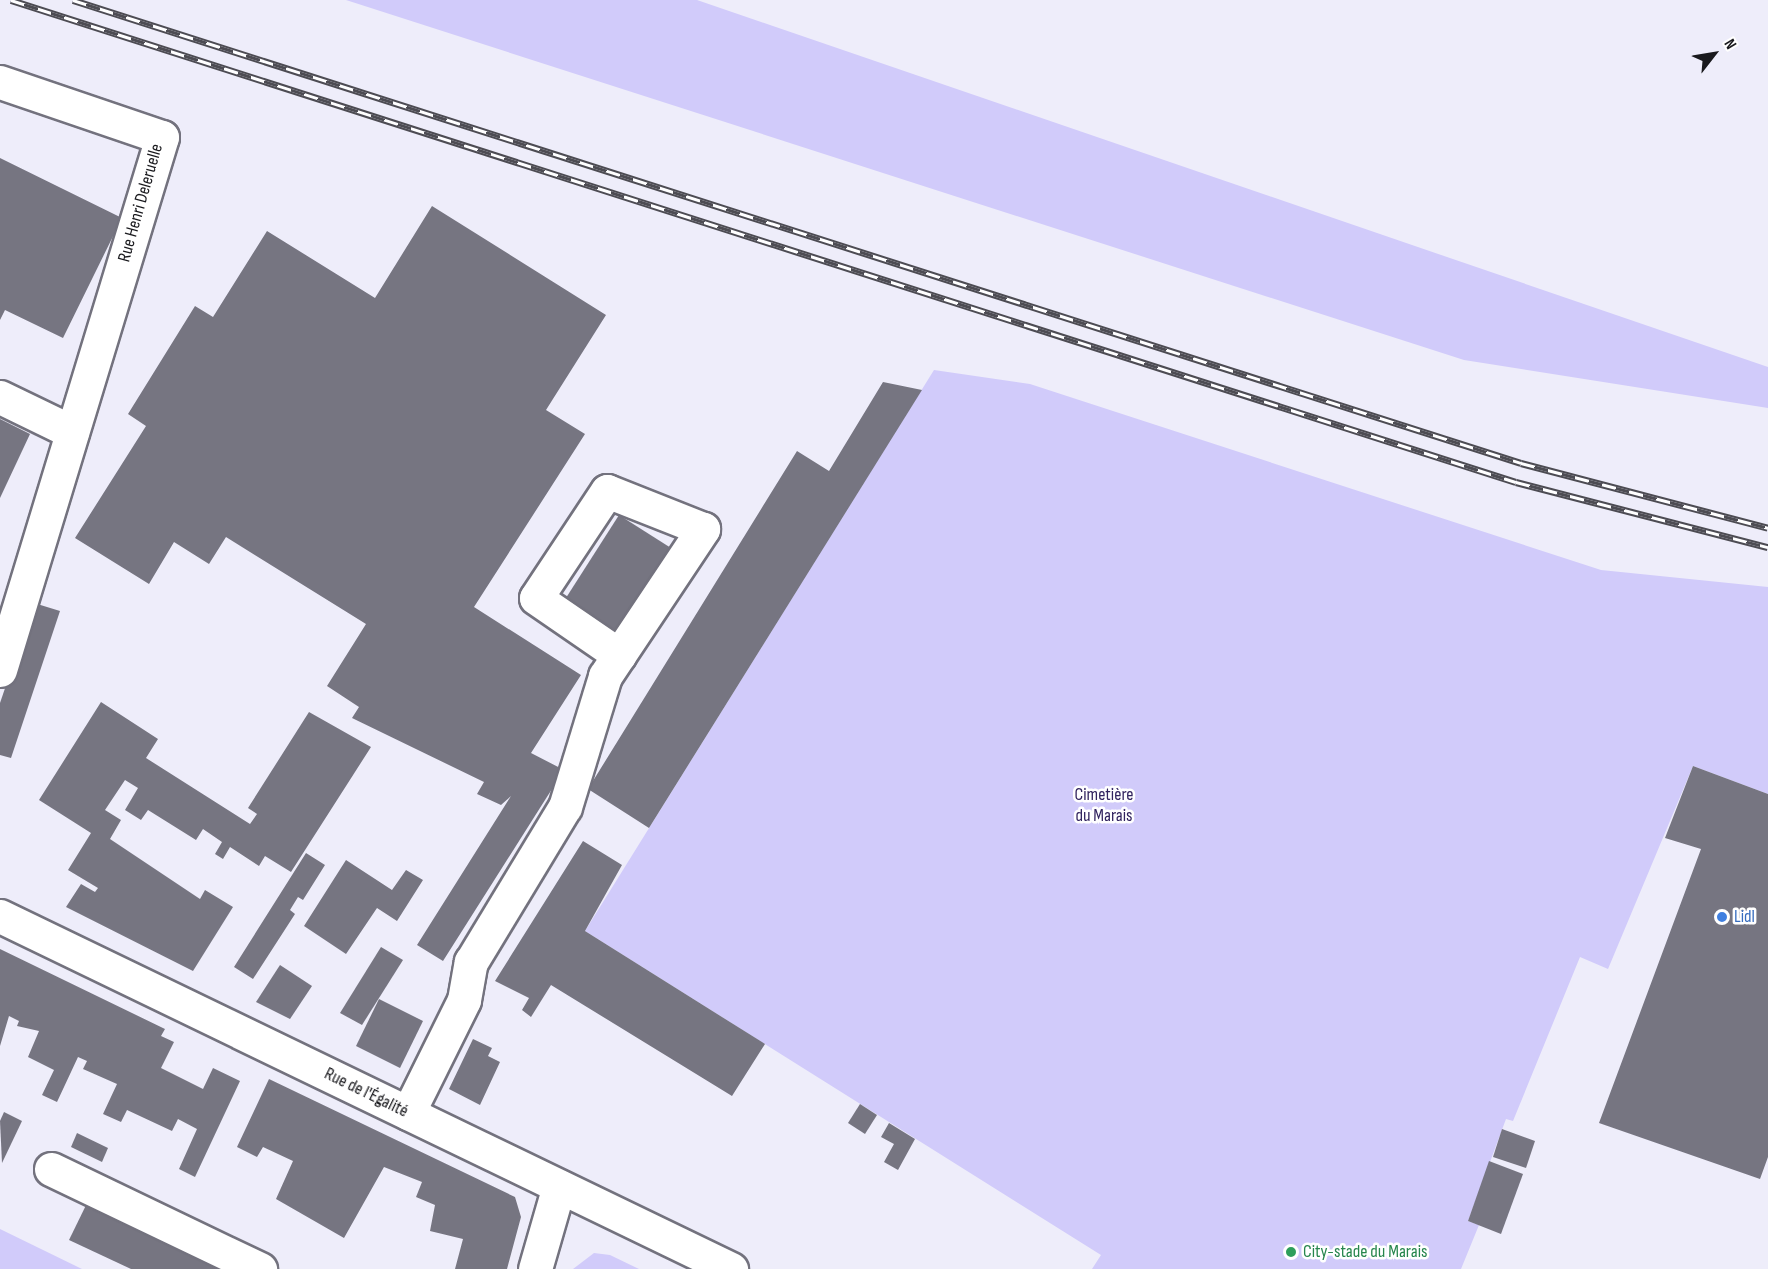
<!DOCTYPE html>
<html>
<head>
<meta charset="utf-8">
<style>
  body { margin:0 }
  #map { position:relative; width:1768px; height:1269px; overflow:hidden; background:#eeedfa; font-family:"Sofia Sans Condensed",sans-serif }
  div>[style] { position:absolute }
  .green>* { inset:0; background:#d1cbfa }
  .building>* { inset:0; background:#767581 }
  .roads { filter:drop-shadow(2px 0 #73727e) drop-shadow(-2px 0 #73727e) drop-shadow(0 2px #73727e) drop-shadow(0 -2px #73727e) }
  .minor>* { height:33px; margin:-16.5px; padding:0 16.5px; transform-origin:16.5px; border-radius:16.5px; background:#fff }
  .rail>* { height:7px; margin-top:-3.5px; transform-origin:0; background:repeating-linear-gradient(90deg,#fff 0 14px,#4d4c53 0 28px); box-sizing:border-box; border-block:2px solid #4d4c53 }
  .dots>* { width:16px; height:16px; translate:-50% -50%; box-sizing:border-box; border:3px solid #fff; border-radius:50% }
  span { translate:-50% -50%; white-space:nowrap; text-align:center; line-height:1.15; -webkit-text-stroke:5px #fff; paint-order:stroke }
  .street-label { font-size:18px; color:#19191d }
  .park-label { font-size:18px; color:#31235e }
  .shop-label { font-size:18px; color:#366cbe }
  .left { translate:0 -50%; text-align:left }
  .leisure-label { font-size:18px; color:#27864d }
  .north { position:absolute; left:1684px; top:24px; width:60px; height:60px; -webkit-text-stroke:4px #fff; paint-order:stroke; rotate:59deg; font-size:16px; font-weight:700; line-height:24px; text-align:center; color:#19191d }
  .north::after { content:''; display:block; margin:auto; width:21px; height:27px; background:#19191d; clip-path:polygon(50% 0,100% 100%,50% 72%,0 100%) }
</style>
</head>
<body>
<div id="map">
  <div class="green">
    <div style="clip-path:polygon(346px 0,697px 0,1768px 367px,1768px 408px,1464px 360px)"></div>
    <div style="clip-path:polygon(934px 370px,1030px 384px,1601px 570px,1768px 587px,1768px 794px,1693px 766px,1608px 969px,1580px 957px,1513px 1121px,1506px 1119px,1468px 1221px,1479px 1225px,1461px 1269px,1092px 1269px,1101px 1255px,585px 931px)"></div>
    <div style="clip-path:polygon(0 1229px,82px 1269px,0 1269px)"></div>
    <div style="clip-path:polygon(594px 1253px,610px 1255px,639px 1269px,573px 1269px)"></div>
  </div>
  <div class="building">
    <div style="clip-path:polygon(0 158px,122px 218px,63px 338px,5px 310px,0 320px)"></div>
    <div style="clip-path:polygon(432px 206px,606px 315px,546px 410px,585px 434px,474px 607px,581px 675px,531px 753px,564px 770px,443px 961px,417px 945px,511px 796px,501px 805px,477px 794px,484px 782px,352px 718px,359px 707px,327px 686px,366px 624px,226px 537px,209px 564px,174px 542px,149px 584px,75px 538px,146px 426px,128px 414px,195px 306px,213px 317px,267px 231px,375px 298px)"></div>
    <div style="clip-path:polygon(883px 382px,922px 390px,649px 828px,588px 789px,797px 451px,829px 471px)"></div>
    <div style="clip-path:polygon(0 419px,30px 434px,0 498px)"></div>
    <div style="clip-path:polygon(619px 515px,671px 548px,616px 634px,564px 601px)"></div>
    <div style="clip-path:polygon(34px 603px,60px 611px,11px 758px,0 755px,0 703px)"></div>
    <div style="clip-path:polygon(101px 702px,158px 739px,146px 758px,250px 824px,257px 814px,248px 808px,309px 712px,371px 747px,291px 872px,265px 856px,259px 866px,230px 847px,223px 859px,215px 854px,222px 842px,203px 829px,196px 840px,148px 810px,141px 820px,125px 810px,138px 788px,125px 780px,105px 810px,121px 820px,110px 839px,200px 899px,205px 890px,233px 907px,193px 971px,66px 907px,81px 884px,95px 892px,98px 888px,68px 870px,91px 833px,39px 800px)"></div>
    <div style="clip-path:polygon(1693px 766px,1768px 794px,1768px 1157px,1760px 1179px,1599px 1123px,1701px 849px,1665px 838px)"></div>
    <div style="clip-path:polygon(583px 841px,622px 865px,585px 931px,765px 1044px,732px 1096px,551px 985px,531px 1017px,522px 1010px,529px 998px,495px 981px)"></div>
    <div style="clip-path:polygon(306px 853px,325px 865px,303px 900px,298px 897px,290px 910px,295px 914px,253px 979px,234px 967px)"></div>
    <div style="clip-path:polygon(346px 860px,392px 890px,406px 870px,423px 880px,397px 921px,377px 908px,346px 954px,304px 926px)"></div>
    <div style="clip-path:polygon(381px 947px,403px 960px,362px 1025px,340px 1013px)"></div>
    <div style="clip-path:polygon(0 949px,165px 1029px,161px 1036px,174px 1042px,161px 1068px,203px 1089px,213px 1068px,240px 1081px,195px 1177px,179px 1169px,197px 1129px,178px 1119px,172px 1131px,127px 1110px,121px 1122px,103px 1114px,117px 1084px,83px 1069px,87px 1061px,78px 1057px,57px 1102px,42px 1095px,54px 1070px,28px 1057px,39px 1031px,17px 1026px,19px 1021px,9px 1016px,0 1046px)"></div>
    <div style="clip-path:polygon(280px 965px,312px 986px,290px 1019px,256px 1002px)"></div>
    <div style="clip-path:polygon(379px 999px,423px 1021px,400px 1068px,356px 1046px)"></div>
    <div style="clip-path:polygon(473px 1039px,492px 1048px,488px 1056px,500px 1062px,480px 1105px,449px 1089px)"></div>
    <div style="clip-path:polygon(269px 1079px,515px 1197px,521px 1217px,507px 1269px,455px 1269px,463px 1239px,430px 1231px,435px 1205px,416px 1197px,422px 1182px,384px 1167px,344px 1238px,276px 1199px,293px 1161px,263px 1147px,257px 1157px,237px 1147px)"></div>
    <div style="clip-path:polygon(860px 1104px,877px 1115px,865px 1134px,848px 1123px)"></div>
    <div style="clip-path:polygon(4px 1112px,22px 1121px,2px 1163px,0 1121px)"></div>
    <div style="clip-path:polygon(889px 1123px,915px 1139px,898px 1170px,884px 1162px,894px 1144px,881px 1137px)"></div>
    <div style="clip-path:polygon(1502px 1129px,1535px 1141px,1526px 1168px,1493px 1157px)"></div>
    <div style="clip-path:polygon(77px 1133px,108px 1148px,102px 1162px,71px 1147px)"></div>
    <div style="clip-path:polygon(1489px 1161px,1523px 1174px,1501px 1234px,1468px 1221px)"></div>
    <div style="clip-path:polygon(90px 1197px,241px 1269px,131px 1269px,69px 1240px)"></div>
  </div>
  <div class="roads">
    <div class="minor">
      <div style="left:0;top:82px;width:171px;rotate:18.8deg"></div>
      <div style="left:162px;top:137px;width:557px;rotate:106.91deg"></div>
      <div style="left:0;top:397px;width:80px;rotate:25.9deg"></div>
      <div style="left:0;top:916px;width:812px;rotate:25.78deg"></div>
      <div style="left:408px;top:1113px;width:126px;rotate:-63.6deg"></div>
      <div style="left:464px;top:1000px;width:39px;rotate:-80deg"></div>
      <div style="left:471px;top:962px;width:181px;rotate:-58.8deg"></div>
      <div style="left:565px;top:807px;width:137px;rotate:-73deg"></div>
      <div style="left:605px;top:676px;width:177px;rotate:-56.3deg"></div>
      <div style="left:703px;top:529px;width:103px;rotate:-158.4deg"></div>
      <div style="left:607px;top:491px;width:128px;rotate:123.6deg"></div>
      <div style="left:536px;top:598px;width:101px;rotate:34.5deg"></div>
      <div style="left:51px;top:1169px;width:232px;rotate:25.6deg"></div>
      <div style="left:535px;top:1269px;width:86px;rotate:-73.9deg"></div>
    </div>
  </div>
  <div class="rail">
    <div style="left:11px;top:0;width:1580px;rotate:17.76deg"></div>
    <div style="left:1516px;top:482px;width:260px;rotate:14.5deg"></div>
    <div style="left:73px;top:0;width:1520px;rotate:17.73deg"></div>
    <div style="left:1521px;top:463px;width:255px;rotate:14.7deg"></div>
  </div>
  <div class="dots">
    <div style="left:1722px;top:917px;background:#3f7fe0"></div>
    <div style="left:1291px;top:1252px;background:#2e9e5b"></div>
  </div>
  <div class="street-label">
    <span style="left:141px;top:203px;rotate:-74deg">Rue Henri Deleruelle</span>
    <span style="left:366px;top:1093px;rotate:26deg">Rue de l'Égalité</span>
  </div>
  <div class="park-label">
    <span style="left:1104px;top:806px">Cimetière<br>du Marais</span>
  </div>
  <div class="shop-label">
    <span class="left" style="left:1734px;top:917px">Lidl</span>
  </div>
  <div class="leisure-label">
    <span class="left" style="left:1303px;top:1252px">City-stade du Marais</span>
  </div>
  <div class="north">N</div>
</div>
</body>
</html>
